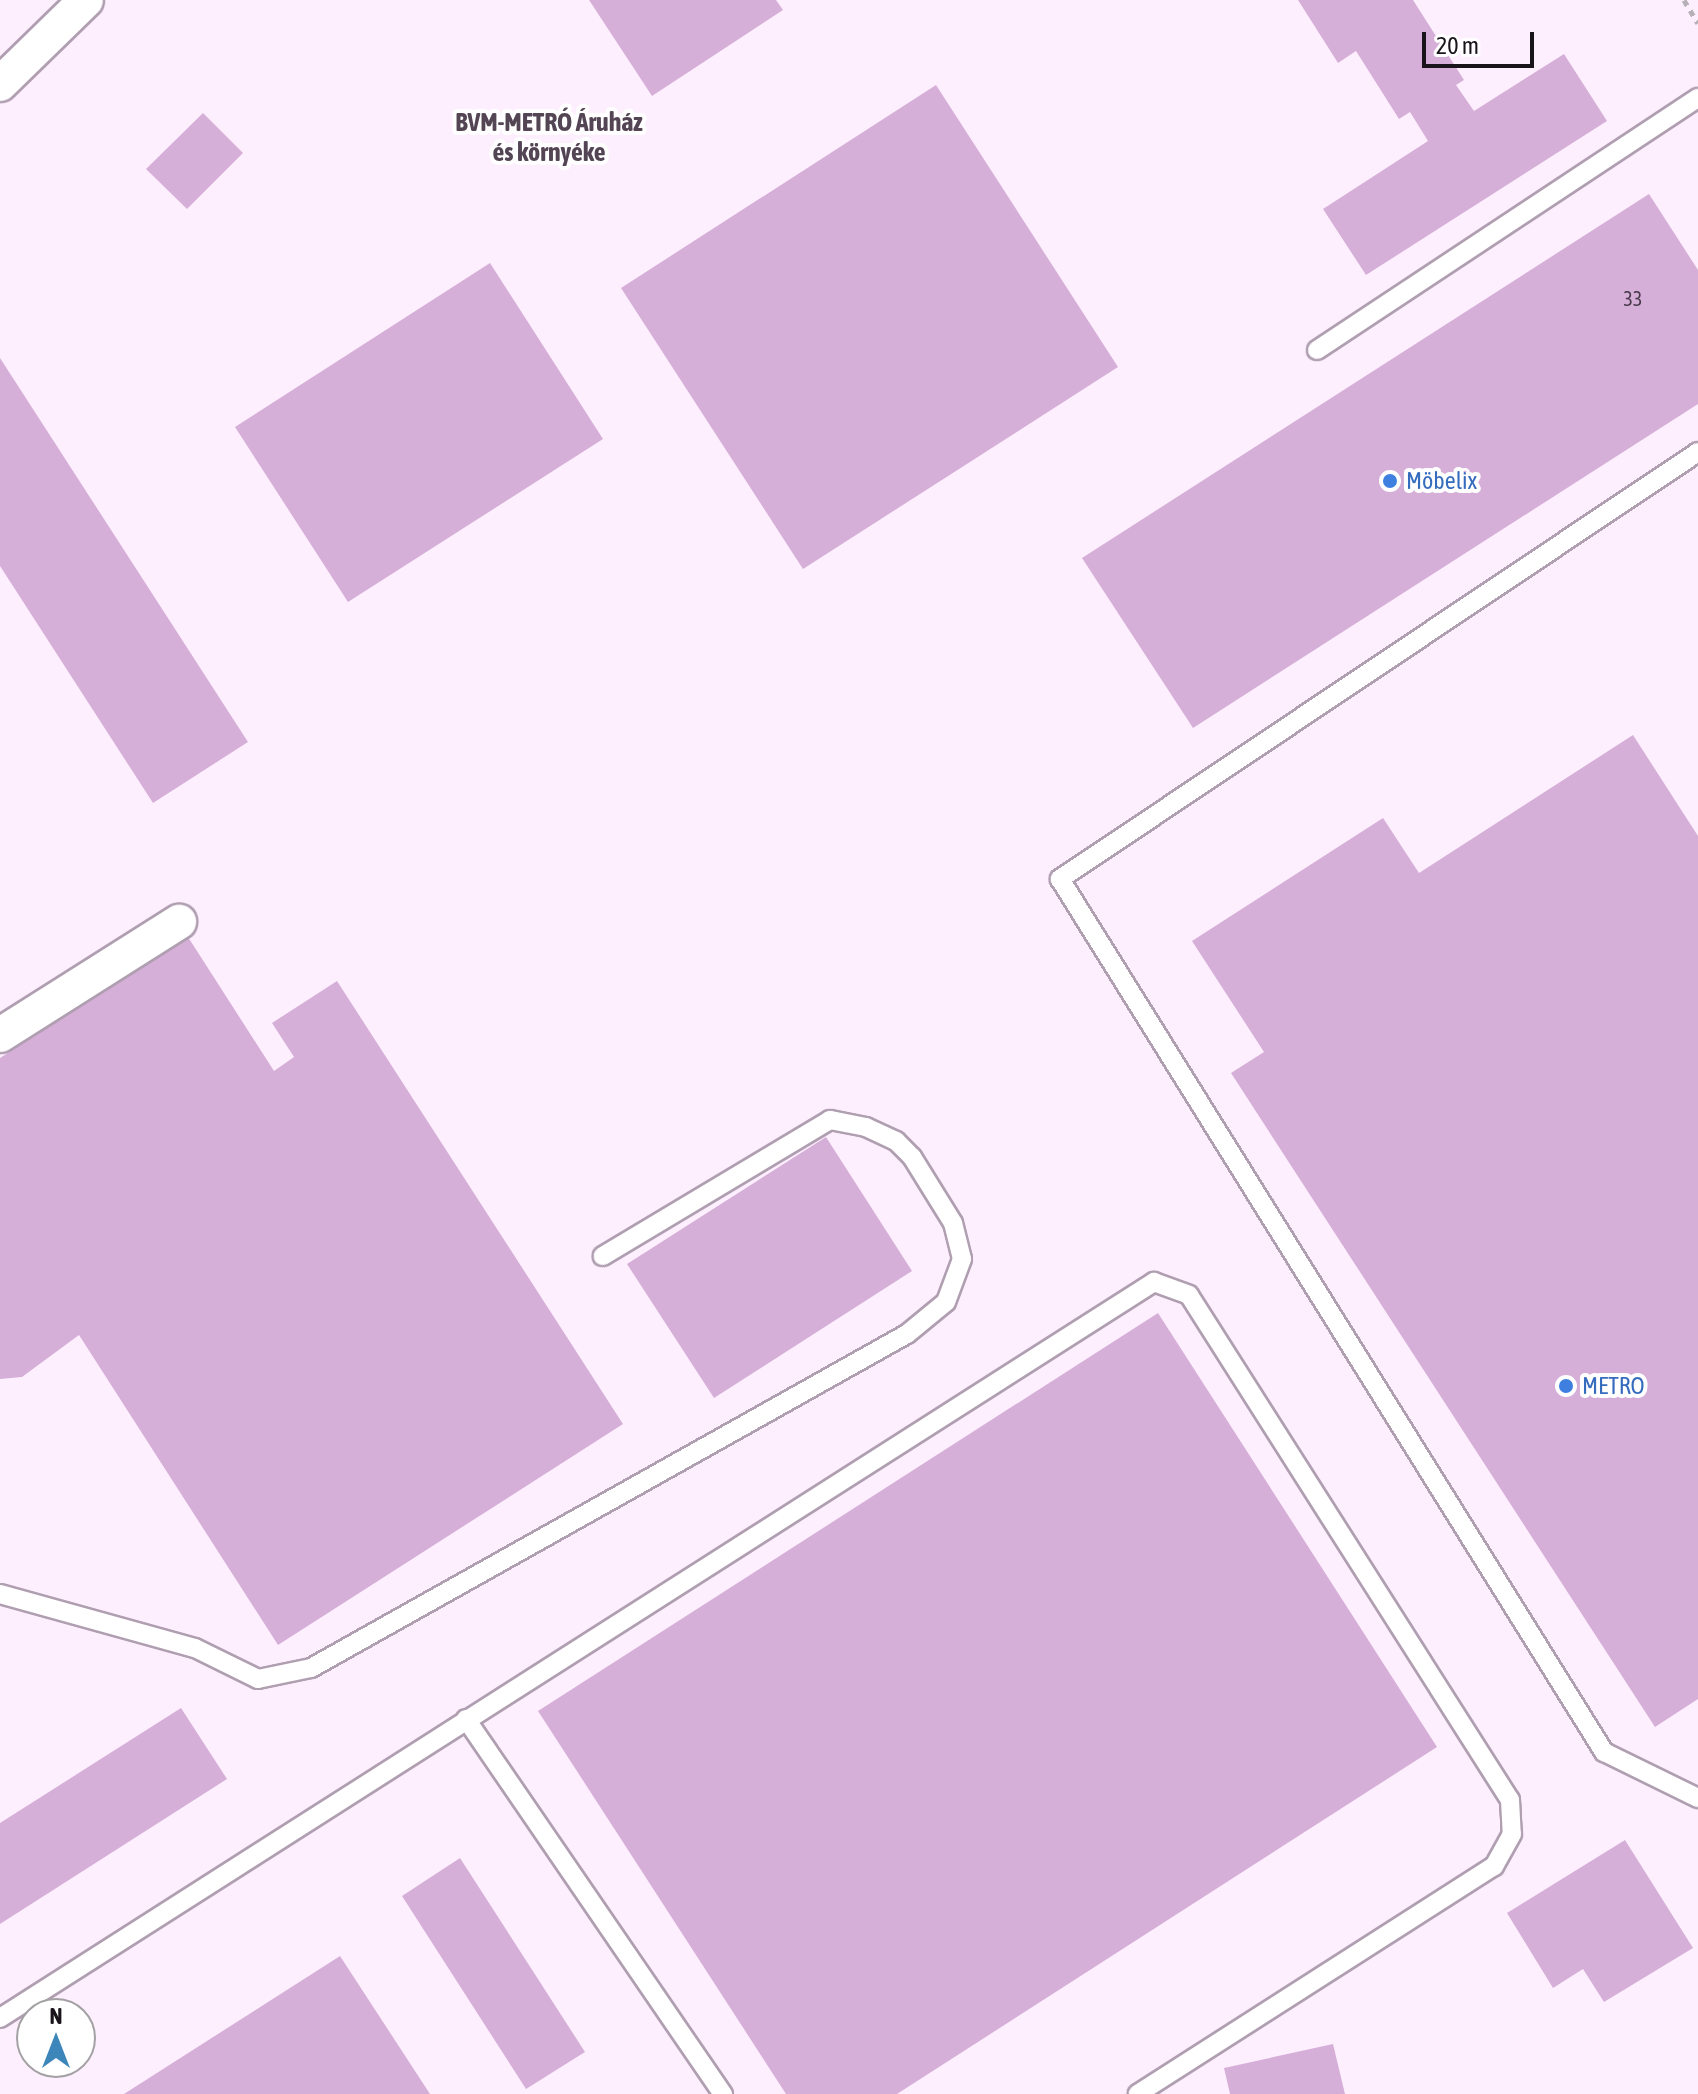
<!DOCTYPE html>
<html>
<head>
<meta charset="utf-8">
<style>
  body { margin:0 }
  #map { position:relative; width:1698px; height:2094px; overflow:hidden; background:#fefafe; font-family:"Asap Condensed",sans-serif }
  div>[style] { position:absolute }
  .built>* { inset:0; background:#feefff }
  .building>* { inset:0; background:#d6afd8 }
  .path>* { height:5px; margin-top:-2.5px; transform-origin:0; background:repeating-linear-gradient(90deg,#b6b1b6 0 6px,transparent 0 12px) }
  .roads { filter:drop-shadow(2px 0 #b09eb1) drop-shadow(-2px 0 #b09eb1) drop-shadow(0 2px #b09eb1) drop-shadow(0 -2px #b09eb1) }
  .service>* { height:18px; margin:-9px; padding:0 9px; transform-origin:9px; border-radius:9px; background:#fff }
  .minor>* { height:34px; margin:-17px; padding:0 17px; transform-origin:17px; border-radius:17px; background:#fff }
  .dots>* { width:22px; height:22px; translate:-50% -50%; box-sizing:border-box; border:4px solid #fff; border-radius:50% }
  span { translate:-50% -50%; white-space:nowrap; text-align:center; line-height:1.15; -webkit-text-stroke:8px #fff; paint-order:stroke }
  .number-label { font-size:20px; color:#483a4a }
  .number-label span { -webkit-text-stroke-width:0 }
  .shop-label { font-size:24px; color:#366cbe }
  .left { translate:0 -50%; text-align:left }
  .neighbourhood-label { font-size:26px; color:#544555; font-weight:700 }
  .north { position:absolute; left:16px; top:1998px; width:80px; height:80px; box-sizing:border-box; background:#fff; border:2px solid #a3a1a3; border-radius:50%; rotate:0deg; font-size:22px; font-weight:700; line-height:32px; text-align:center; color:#19131a }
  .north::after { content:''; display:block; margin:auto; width:28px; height:36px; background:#3c86ba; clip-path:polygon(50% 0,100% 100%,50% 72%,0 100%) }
  .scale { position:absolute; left:1422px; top:32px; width:112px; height:36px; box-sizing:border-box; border:4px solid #19131a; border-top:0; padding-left:10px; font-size:24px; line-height:28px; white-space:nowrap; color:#19131a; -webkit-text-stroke:6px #fff; paint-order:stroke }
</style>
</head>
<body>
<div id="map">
  <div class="built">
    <div style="clip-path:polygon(evenodd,0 0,1698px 0,1698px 2094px,0 2094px,0 0,32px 2014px,80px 2014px,80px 2062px,32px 2062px,32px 2014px)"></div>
  </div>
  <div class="building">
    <div style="clip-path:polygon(589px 0,776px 0,783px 10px,652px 96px)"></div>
    <div style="clip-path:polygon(1298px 0,1413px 0,1464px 80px,1456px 85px,1474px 111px,1564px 54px,1607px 121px,1366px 275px,1323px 209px,1428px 141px,1410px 112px,1399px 119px,1356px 51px,1338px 63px)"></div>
    <div style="clip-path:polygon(936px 85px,1118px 367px,803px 569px,621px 288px)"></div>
    <div style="clip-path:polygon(203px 113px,243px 153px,187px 209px,146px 169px)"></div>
    <div style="clip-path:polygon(1649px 194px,1698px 270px,1698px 404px,1193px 728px,1082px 558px)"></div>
    <div style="clip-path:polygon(490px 263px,603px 439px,348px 602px,235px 427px)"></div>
    <div style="clip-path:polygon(0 358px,248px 742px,153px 803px,0 566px)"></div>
    <div style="clip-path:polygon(1633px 735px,1698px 836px,1698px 1699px,1655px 1727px,1231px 1073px,1264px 1052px,1192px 941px,1383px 818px,1419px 873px)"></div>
    <div style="clip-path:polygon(188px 937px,274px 1071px,294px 1057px,272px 1023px,337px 981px,623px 1424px,278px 1645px,79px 1335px,22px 1377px,0 1379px,0 1058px)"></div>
    <div style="clip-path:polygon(826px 1137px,912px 1271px,714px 1398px,627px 1264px)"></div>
    <div style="clip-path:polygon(1158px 1313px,1437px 1747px,897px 2094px,786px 2094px,538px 1711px)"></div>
    <div style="clip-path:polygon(181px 1708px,227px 1779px,0 1924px,0 1823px)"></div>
    <div style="clip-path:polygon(1625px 1840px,1693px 1948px,1604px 2002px,1583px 1969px,1553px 1988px,1507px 1913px)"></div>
    <div style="clip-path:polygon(460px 1858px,585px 2052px,526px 2089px,402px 1896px)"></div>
    <div style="clip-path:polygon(340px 1956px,430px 2094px,124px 2094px)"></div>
    <div style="clip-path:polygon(1333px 2044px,1345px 2094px,1230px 2094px,1224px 2068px)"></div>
  </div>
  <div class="path">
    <div style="left:1684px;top:0;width:27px;rotate:59deg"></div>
  </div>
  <div class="roads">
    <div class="service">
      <div style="left:1317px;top:350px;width:457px;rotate:-33.5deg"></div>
      <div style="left:1698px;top:452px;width:768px;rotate:146.21deg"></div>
      <div style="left:1060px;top:879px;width:1029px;rotate:58.07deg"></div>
      <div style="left:1604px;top:1752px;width:105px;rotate:26.1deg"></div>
      <div style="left:0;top:1594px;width:202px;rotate:15.5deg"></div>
      <div style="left:195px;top:1648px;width:70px;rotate:26.2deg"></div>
      <div style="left:258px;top:1679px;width:54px;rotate:-11.7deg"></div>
      <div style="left:311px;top:1668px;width:683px;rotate:-29.27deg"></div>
      <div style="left:907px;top:1334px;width:50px;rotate:-39.4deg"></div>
      <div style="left:946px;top:1302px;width:46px;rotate:-69.6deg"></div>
      <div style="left:962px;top:1259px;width:37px;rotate:-104deg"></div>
      <div style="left:953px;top:1223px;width:78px;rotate:-121.8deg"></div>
      <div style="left:912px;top:1157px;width:23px;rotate:-135deg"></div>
      <div style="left:896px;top:1141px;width:33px;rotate:-155deg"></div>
      <div style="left:866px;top:1127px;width:37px;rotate:-169deg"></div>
      <div style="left:830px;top:1120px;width:265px;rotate:149.1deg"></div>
      <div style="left:466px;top:1719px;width:455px;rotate:55.6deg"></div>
      <div style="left:0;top:2018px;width:1369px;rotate:-32.53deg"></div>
      <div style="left:1154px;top:1282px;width:37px;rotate:20deg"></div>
      <div style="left:1189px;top:1295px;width:598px;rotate:57.56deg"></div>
      <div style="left:1510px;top:1800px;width:34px;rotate:87deg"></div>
      <div style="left:1512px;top:1834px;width:37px;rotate:119deg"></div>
      <div style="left:1494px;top:1866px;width:423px;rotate:147.4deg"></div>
    </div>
    <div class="minor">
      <div style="left:0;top:84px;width:120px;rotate:-44.3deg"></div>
      <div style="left:0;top:1035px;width:212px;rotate:-32.3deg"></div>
    </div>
  </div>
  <div class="dots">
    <div style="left:1390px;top:481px;background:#3f7fe0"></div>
    <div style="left:1566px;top:1386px;background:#3f7fe0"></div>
  </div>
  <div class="number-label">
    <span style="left:1633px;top:298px">33</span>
  </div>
  <div class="shop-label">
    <span class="left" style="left:1406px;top:481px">Möbelix</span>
    <span class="left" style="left:1582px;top:1386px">METRO</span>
  </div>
  <div class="neighbourhood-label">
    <span style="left:549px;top:138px">BVM-METRÓ Áruház<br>és környéke</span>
  </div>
  <div class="north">N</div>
  <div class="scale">20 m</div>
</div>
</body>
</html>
